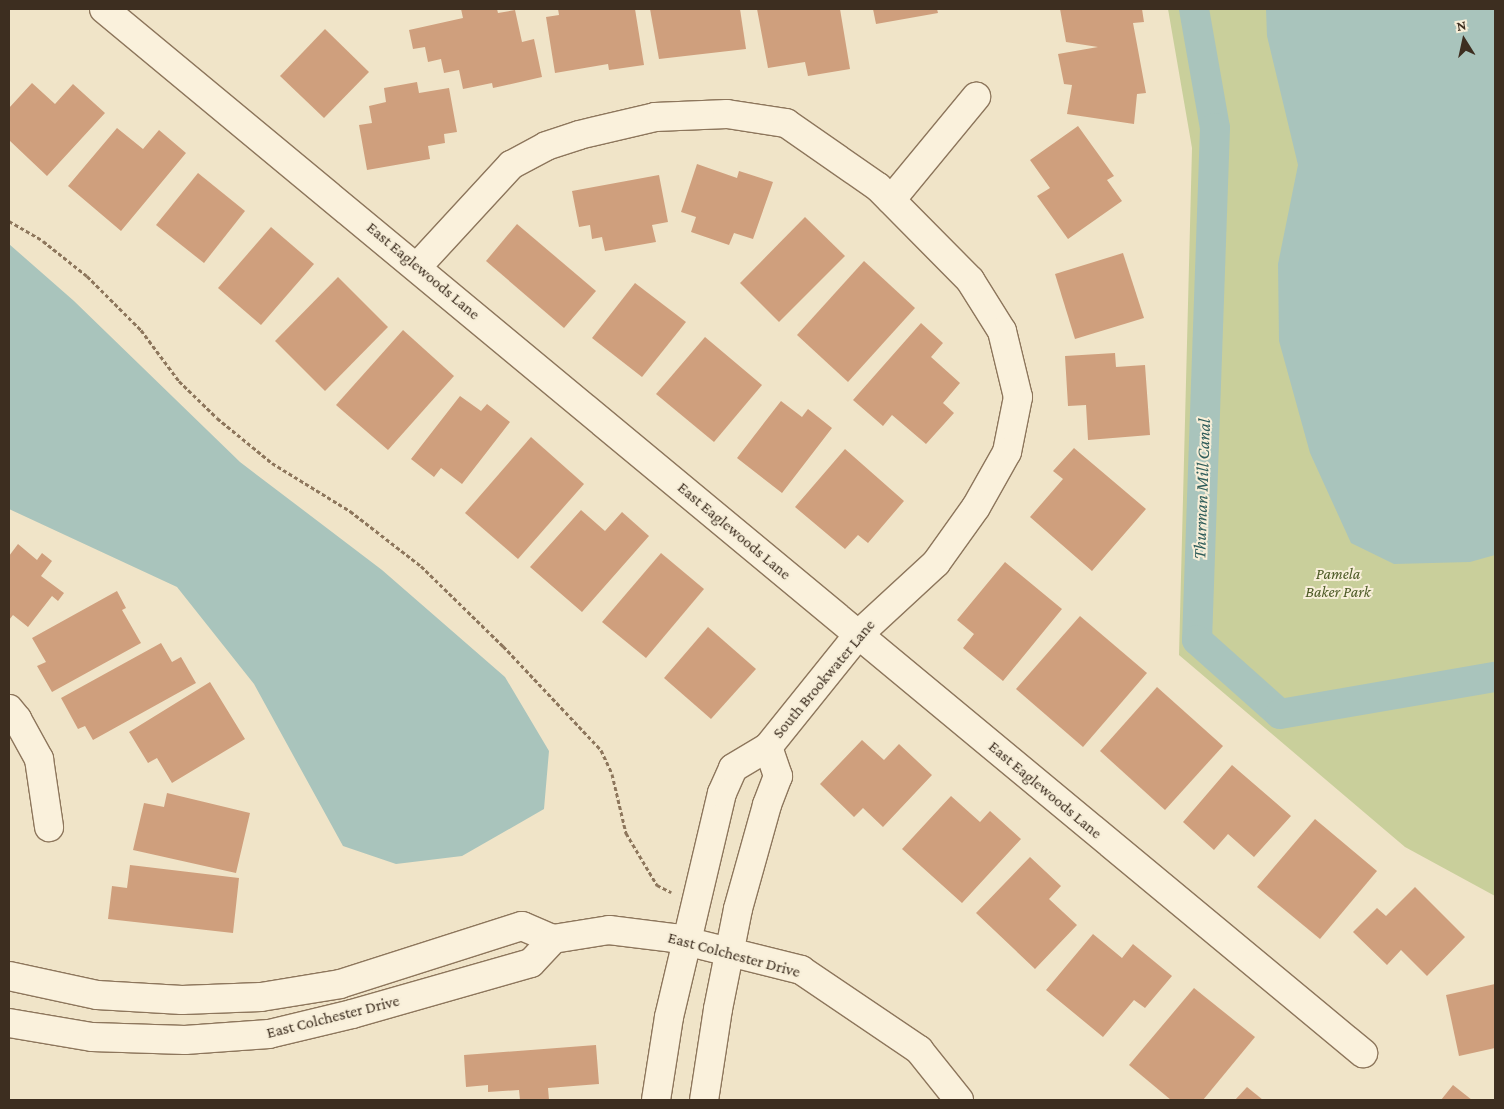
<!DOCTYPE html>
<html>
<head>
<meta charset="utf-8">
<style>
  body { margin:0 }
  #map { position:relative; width:1504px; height:1109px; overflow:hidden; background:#f0e4c8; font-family:"Crimson Pro",serif }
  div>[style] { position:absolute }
  .green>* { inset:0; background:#c9cf9b }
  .water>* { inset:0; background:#a9c4bc }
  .canal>* { height:30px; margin:-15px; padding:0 15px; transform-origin:15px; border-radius:15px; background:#a9c4bc }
  .building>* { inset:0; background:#cf9f7d }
  .path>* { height:3px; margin-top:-1.5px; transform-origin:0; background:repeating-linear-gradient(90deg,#8d765c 0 4px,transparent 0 6.5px) }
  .roads { filter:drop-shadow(1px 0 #8d765c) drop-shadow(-1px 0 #8d765c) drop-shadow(0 1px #8d765c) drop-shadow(0 -1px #8d765c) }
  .street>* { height:28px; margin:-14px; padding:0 14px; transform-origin:14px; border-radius:14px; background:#faf1dc }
  .secondary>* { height:28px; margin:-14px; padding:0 14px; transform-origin:14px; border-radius:14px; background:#faf1dc }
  span { translate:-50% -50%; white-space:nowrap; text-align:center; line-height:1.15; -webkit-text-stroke:4px #f7eed8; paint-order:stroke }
  .street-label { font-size:16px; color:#3d2e20 }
  .park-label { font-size:16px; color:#4d5a26; font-style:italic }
  .water-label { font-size:18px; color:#2f5d5a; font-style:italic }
  .frame { position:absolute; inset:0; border:10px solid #3d2e20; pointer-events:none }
  .north { position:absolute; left:1439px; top:15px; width:50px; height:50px; -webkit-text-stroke:4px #f7eed8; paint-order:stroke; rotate:350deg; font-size:14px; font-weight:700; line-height:20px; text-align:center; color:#3d2e20 }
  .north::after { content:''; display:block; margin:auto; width:18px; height:22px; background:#3d2e20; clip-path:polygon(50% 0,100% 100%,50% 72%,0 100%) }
</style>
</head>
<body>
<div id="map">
  <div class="green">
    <div style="clip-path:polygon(1168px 9px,1495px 9px,1495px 896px,1405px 847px,1179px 655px,1192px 148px)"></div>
  </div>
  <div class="water">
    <div style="clip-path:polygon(1266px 9px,1495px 9px,1495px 555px,1470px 562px,1394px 564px,1351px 543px,1310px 453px,1279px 341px,1278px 264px,1298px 165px,1267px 36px)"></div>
    <div style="clip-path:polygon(9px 244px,74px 301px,240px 462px,382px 570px,505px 677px,549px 751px,544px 809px,462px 856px,396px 864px,343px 846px,254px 684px,177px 587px,9px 509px)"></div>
  </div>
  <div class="canal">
    <div style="left:1194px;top:9px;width:121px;rotate:80deg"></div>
    <div style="left:1215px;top:128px;width:512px;rotate:92.01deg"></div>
    <div style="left:1197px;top:640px;width:111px;rotate:41.7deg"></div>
    <div style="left:1280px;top:714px;width:218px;rotate:-9.8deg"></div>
  </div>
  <div class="building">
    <div style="clip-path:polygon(461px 9px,497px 9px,498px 13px,515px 10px,522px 42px,534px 39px,542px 77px,493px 88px,492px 83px,463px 89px,459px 70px,444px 73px,441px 59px,428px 62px,425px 47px,413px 49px,409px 30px,463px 18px)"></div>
    <div style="clip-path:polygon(558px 9px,635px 9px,644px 65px,609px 70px,608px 64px,555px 73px,546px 17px,559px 15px)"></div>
    <div style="clip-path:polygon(650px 9px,740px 9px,746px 49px,659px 59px)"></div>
    <div style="clip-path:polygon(757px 9px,840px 9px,850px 69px,808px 76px,805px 62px,768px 68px)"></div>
    <div style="clip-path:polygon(873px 9px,937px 9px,938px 13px,876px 24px)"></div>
    <div style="clip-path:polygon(1060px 9px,1142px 9px,1144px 22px,1133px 23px,1146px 93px,1137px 94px,1134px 124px,1067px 114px,1072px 85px,1064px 84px,1058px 54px,1098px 47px,1066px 42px)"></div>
    <div style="clip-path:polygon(325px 29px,369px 72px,324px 118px,280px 76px)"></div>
    <div style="clip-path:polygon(417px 82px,419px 93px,449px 88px,457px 132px,444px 134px,445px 143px,428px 146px,430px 159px,367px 170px,359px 125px,372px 123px,369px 106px,386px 102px,384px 88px)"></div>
    <div style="clip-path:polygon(32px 83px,55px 104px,73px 84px,105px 113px,47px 176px,9px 140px,9px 108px)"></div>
    <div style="clip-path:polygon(1078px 126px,1114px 176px,1107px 180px,1122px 201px,1068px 239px,1037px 196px,1050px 188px,1030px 160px)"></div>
    <div style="clip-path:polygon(117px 128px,143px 149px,159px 130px,186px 153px,121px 231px,68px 186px)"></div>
    <div style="clip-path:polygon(697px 164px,737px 178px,739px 171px,773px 182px,753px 239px,734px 233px,729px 245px,691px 232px,696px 217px,681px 212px)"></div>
    <div style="clip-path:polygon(198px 173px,245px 211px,204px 263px,156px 225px)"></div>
    <div style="clip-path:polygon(659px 175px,668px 222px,652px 225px,656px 242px,605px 251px,602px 237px,592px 239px,590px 225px,579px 227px,572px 191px)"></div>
    <div style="clip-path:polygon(805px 217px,845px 256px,779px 322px,740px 283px)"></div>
    <div style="clip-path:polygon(517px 224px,596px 291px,564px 328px,486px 261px)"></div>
    <div style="clip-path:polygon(271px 227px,314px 264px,261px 325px,218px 288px)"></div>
    <div style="clip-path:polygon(1123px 253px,1144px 318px,1075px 339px,1055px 274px)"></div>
    <div style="clip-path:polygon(864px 261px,915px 308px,848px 382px,797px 335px)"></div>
    <div style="clip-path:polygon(338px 277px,388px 327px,325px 391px,275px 341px)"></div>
    <div style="clip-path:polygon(635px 283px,686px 322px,642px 377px,592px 338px)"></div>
    <div style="clip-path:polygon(921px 323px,943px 343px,931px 357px,960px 383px,943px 403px,954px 413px,926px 444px,892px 415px,883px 426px,853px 400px)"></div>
    <div style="clip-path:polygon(403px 330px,454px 376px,388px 450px,336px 405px)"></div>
    <div style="clip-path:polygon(705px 337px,762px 385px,714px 442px,656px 394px)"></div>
    <div style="clip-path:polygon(1115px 353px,1116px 367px,1145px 365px,1150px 435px,1088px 440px,1086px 405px,1068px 406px,1065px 356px)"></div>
    <div style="clip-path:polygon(460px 396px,481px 411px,487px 404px,510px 422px,462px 484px,441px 468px,434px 477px,411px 459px)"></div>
    <div style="clip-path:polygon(781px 401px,802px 417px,808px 409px,832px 428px,782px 493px,737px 458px)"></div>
    <div style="clip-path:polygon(531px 437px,584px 484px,518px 559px,465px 513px)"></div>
    <div style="clip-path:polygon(1074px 448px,1146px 509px,1092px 571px,1030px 517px,1063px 479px,1053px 471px)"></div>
    <div style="clip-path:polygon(845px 449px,904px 501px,868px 543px,858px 535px,845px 549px,795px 507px)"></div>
    <div style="clip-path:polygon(581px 510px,605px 531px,622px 512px,649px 536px,582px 612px,530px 567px)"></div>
    <div style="clip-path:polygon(18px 544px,37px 560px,42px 553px,52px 561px,41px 576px,64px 593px,58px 601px,52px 596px,28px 627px,13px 615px,9px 620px,9px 556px)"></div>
    <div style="clip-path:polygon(661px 553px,704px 589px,646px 658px,602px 622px)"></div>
    <div style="clip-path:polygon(1005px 562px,1062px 609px,1003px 681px,963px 648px,974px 634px,957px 620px)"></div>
    <div style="clip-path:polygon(117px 591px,126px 608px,122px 610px,141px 643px,52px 692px,37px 666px,46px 662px,32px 638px)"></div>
    <div style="clip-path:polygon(1080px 616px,1147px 673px,1083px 747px,1016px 689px)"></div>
    <div style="clip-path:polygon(708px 627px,756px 669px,711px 719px,664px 678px)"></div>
    <div style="clip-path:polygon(161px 643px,172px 662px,181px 657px,196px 683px,93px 740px,85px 726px,78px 729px,61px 698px)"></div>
    <div style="clip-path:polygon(210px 682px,245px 739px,172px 783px,157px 758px,148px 763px,129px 732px)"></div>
    <div style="clip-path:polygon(1157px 687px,1223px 746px,1165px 810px,1100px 751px)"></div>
    <div style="clip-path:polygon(862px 740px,884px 760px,899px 744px,932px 775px,883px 827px,863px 808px,854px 817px,820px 784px)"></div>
    <div style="clip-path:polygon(1232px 765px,1291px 816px,1254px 857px,1228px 834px,1214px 850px,1183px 822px)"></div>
    <div style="clip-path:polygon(167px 793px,250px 813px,236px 873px,133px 850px,144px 803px,164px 807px)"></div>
    <div style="clip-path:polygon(951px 796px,980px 822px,990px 811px,1021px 839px,962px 903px,902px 849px)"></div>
    <div style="clip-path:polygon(1315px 819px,1377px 871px,1320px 939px,1257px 887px)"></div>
    <div style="clip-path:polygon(1030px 857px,1061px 886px,1049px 899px,1077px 925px,1035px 969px,976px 913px)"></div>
    <div style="clip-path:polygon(130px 865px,239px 878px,233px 933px,108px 919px,112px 886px,127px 888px)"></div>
    <div style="clip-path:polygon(1415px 887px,1465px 937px,1427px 976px,1401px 950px,1387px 965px,1353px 932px,1377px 908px,1386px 916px)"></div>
    <div style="clip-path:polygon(1093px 934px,1122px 958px,1133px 944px,1172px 976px,1145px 1008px,1134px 1000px,1103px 1037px,1046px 990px)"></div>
    <div style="clip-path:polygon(1495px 984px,1495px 1048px,1459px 1056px,1446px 995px)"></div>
    <div style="clip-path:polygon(1194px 988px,1255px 1037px,1203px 1100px,1171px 1100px,1129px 1065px)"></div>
    <div style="clip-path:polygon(596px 1045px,599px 1084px,548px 1088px,549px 1100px,520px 1100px,519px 1090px,488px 1092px,488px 1085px,466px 1087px,464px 1055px)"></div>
    <div style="clip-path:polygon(1453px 1085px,1472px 1100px,1441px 1100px)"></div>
    <div style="clip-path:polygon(1247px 1087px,1263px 1100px,1235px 1100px)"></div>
  </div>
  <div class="path">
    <div style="left:9px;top:221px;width:39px;rotate:30deg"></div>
    <div style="left:43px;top:241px;width:56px;rotate:38.5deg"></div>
    <div style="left:87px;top:276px;width:76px;rotate:45deg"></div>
    <div style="left:141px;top:330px;width:64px;rotate:53.3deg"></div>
    <div style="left:179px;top:381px;width:53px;rotate:44.2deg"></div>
    <div style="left:217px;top:418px;width:71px;rotate:39.3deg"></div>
    <div style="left:272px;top:463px;width:92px;rotate:31.6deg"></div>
    <div style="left:350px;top:511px;width:90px;rotate:37.8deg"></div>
    <div style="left:421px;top:566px;width:115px;rotate:44.3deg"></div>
    <div style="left:503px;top:646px;width:143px;rotate:46.7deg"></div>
    <div style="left:601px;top:750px;width:26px;rotate:65deg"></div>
    <div style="left:612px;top:774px;width:61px;rotate:76.7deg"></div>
    <div style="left:626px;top:833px;width:61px;rotate:59.2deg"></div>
    <div style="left:657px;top:885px;width:16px;rotate:27deg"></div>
  </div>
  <div class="roads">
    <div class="street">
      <div style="left:104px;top:9px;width:1636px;rotate:39.67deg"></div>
      <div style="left:891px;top:200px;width:134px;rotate:-50.5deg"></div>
      <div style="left:417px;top:267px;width:139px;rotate:-47.3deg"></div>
      <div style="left:511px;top:165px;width:40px;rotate:-28deg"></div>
      <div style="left:546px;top:146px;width:35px;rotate:-18deg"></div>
      <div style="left:579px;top:135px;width:78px;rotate:-13.3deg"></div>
      <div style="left:655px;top:117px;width:72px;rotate:-2.4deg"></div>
      <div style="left:727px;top:114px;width:60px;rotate:8.7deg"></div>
      <div style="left:786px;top:123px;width:112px;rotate:34.8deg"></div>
      <div style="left:878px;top:187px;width:131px;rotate:45.3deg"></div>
      <div style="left:970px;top:280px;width:60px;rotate:57.9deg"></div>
      <div style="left:1002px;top:331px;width:68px;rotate:76.4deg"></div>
      <div style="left:1018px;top:397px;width:56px;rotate:101.3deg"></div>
      <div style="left:1007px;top:452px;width:63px;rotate:119.4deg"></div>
      <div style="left:976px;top:507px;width:69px;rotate:125.5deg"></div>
      <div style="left:936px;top:563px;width:106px;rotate:137.3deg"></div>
      <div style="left:858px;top:635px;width:144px;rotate:128.8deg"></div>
      <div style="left:9px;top:709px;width:13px;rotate:51deg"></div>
      <div style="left:17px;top:719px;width:46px;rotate:61.2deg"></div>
      <div style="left:39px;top:759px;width:69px;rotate:81.6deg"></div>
      <div style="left:656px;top:1100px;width:84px;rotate:-81.1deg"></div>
      <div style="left:669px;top:1017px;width:230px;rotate:-76.7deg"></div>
      <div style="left:722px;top:793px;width:27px;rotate:-66deg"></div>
      <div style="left:733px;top:768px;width:41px;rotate:-31deg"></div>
      <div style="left:768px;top:747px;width:31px;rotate:71deg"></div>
      <div style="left:778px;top:776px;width:31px;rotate:111deg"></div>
      <div style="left:767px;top:805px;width:108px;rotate:105.6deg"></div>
      <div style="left:738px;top:909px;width:102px;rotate:101.3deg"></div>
      <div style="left:718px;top:1009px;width:92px;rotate:98.7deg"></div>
    </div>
    <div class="secondary">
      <div style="left:9px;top:976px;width:90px;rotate:12.2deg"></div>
      <div style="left:97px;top:995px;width:85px;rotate:3.4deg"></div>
      <div style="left:182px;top:1000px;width:79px;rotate:-2.2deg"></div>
      <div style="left:261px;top:997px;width:80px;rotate:-9.3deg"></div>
      <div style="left:340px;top:984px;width:191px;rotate:-17.7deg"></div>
      <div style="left:522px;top:926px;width:34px;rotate:23deg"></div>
      <div style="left:553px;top:939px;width:57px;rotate:-9.1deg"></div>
      <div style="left:609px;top:930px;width:64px;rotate:7.1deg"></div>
      <div style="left:673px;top:938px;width:132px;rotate:14deg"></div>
      <div style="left:801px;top:970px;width:143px;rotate:34.1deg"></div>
      <div style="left:919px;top:1050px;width:64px;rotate:51.3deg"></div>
      <div style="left:9px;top:1023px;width:84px;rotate:9.6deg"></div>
      <div style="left:92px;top:1037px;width:93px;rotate:1.8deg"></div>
      <div style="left:185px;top:1040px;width:84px;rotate:-4.1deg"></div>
      <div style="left:269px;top:1034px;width:85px;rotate:-13.5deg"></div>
      <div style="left:352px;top:1014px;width:186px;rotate:-15.9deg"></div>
      <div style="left:531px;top:963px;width:33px;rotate:-47deg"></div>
    </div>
  </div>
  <div class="street-label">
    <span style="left:423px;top:271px;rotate:40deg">East Eaglewoods Lane</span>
    <span style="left:734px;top:531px;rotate:40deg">East Eaglewoods Lane</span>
    <span style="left:824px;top:679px;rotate:-50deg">South Brookwater Lane</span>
    <span style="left:1045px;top:790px;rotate:40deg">East Eaglewoods Lane</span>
    <span style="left:734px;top:955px;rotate:15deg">East Colchester Drive</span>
    <span style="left:333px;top:1017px;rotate:-14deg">East Colchester Drive</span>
  </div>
  <div class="park-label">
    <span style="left:1338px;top:583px">Pamela<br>Baker Park</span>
  </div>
  <div class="water-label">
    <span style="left:1202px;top:489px;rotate:-88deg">Thurman Mill Canal</span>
  </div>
  <div class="frame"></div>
  <div class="north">N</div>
</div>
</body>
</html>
